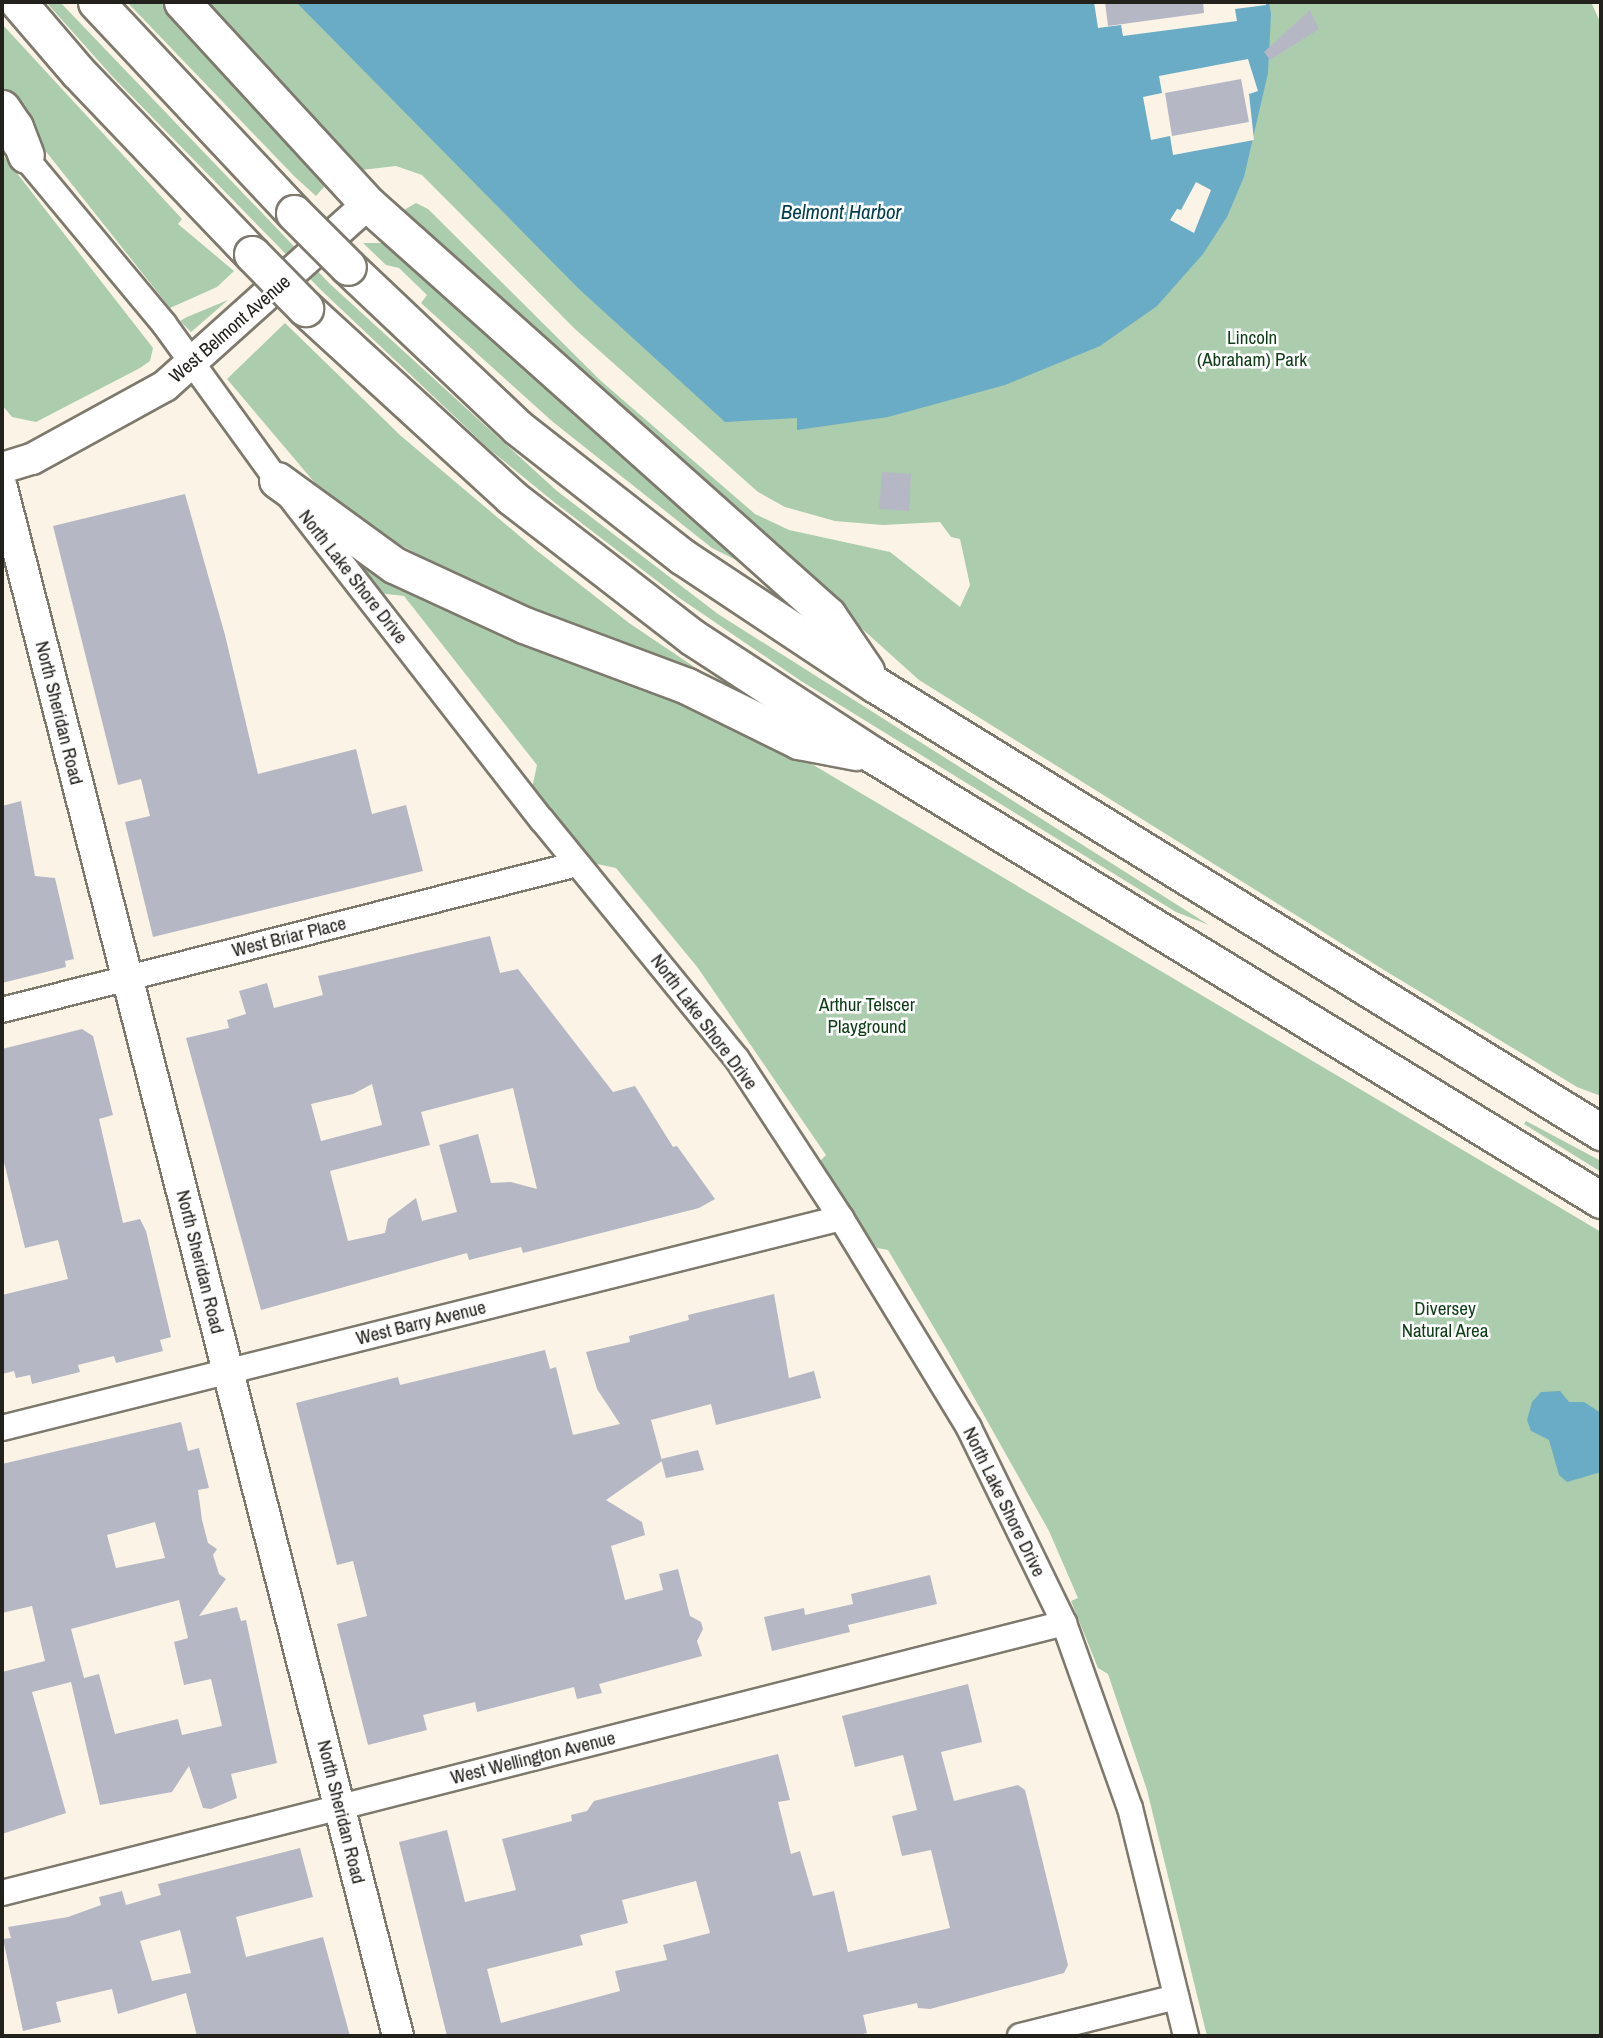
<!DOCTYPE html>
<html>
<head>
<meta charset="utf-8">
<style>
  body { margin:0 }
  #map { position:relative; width:1603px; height:2038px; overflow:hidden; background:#faf3e6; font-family:"Archivo Narrow",sans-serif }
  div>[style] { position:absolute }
  .green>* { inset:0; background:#abccad }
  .water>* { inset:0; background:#6aacc5 }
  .pier>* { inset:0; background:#faf3e6 }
  .building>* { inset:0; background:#b6b7c4 }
  .roads { filter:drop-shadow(2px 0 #7e796d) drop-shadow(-2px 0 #7e796d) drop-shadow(0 2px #7e796d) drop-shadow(0 -2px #7e796d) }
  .minor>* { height:24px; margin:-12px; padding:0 12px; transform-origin:12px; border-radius:12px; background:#fff }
  .major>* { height:30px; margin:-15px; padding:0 15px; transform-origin:15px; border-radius:15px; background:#fff }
  .highway>* { height:35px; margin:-17.5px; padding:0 17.5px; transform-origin:17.5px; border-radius:17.5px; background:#fff }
  .bridges { filter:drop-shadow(2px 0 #7e796d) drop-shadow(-2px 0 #7e796d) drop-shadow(0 2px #7e796d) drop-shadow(0 -2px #7e796d) }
  .highway-bridge>* { height:35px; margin:-17.5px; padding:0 17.5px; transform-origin:17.5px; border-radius:17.5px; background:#fff }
  span { translate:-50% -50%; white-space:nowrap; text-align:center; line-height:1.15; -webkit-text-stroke:5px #fff; paint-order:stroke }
  .street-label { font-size:19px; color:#23211c }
  .park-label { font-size:19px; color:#0c3d15 }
  .water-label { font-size:21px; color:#003e4f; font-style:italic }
  .frame { position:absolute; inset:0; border:4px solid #23211c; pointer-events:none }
</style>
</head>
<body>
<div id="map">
  <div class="green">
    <div style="clip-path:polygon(46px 2px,60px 2px,330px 284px,557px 491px,718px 614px,1209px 925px,1176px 912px,801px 681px,678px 597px,554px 502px,489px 449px,322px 291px,111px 75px)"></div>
    <div style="clip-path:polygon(127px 2px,163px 2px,258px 102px,319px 174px,324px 187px,316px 196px,294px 176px)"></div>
    <div style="clip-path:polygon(198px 2px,1591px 2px,1601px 24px,1601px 1096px,1577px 1087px,1384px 970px,919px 680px,403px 216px,404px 210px,416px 203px,428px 209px,601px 381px,755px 514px,789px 530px,890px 552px,960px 607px,970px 585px,960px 539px,951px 537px,940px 522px,883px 525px,835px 521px,785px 507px,758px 492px,575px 329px,422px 175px,396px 166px,361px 170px)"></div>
    <div style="clip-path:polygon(2px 24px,182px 219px,178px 224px,234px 271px,217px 287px,170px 308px,2px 96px)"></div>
    <div style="clip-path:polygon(2px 154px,153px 348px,150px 361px,140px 368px,36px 422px,12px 417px,2px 405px)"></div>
    <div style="clip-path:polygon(363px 243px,385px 243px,410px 257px,750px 567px,712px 548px,553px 422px,421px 303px,427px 295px,399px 268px,386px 265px)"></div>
    <div style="clip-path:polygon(228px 300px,191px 332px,180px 321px,187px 317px)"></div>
    <div style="clip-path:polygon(285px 323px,401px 436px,536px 550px,629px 623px,730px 691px,514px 608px,363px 524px,315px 483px,227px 379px)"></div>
    <div style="clip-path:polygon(347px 553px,752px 732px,810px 763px,1601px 1232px,1601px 2036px,1207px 2036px,1147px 1790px,1108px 1674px,1098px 1668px,1071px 1601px,1078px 1598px,1049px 1531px,949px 1353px,888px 1250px,877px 1248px,866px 1232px,820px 1161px,826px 1155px,698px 968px,616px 868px,592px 863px,532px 788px,537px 765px,404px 596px,378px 593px)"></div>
    <div style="clip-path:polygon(1526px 1121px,1601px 1161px,1601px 1172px,1524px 1124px)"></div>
  </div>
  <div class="water">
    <div style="clip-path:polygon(296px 2px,1269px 2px,1271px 14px,1268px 73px,1244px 177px,1227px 217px,1203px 254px,1157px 306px,1100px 346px,1005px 385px,888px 417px,797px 430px,797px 418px,725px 422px,579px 289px)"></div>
    <div style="clip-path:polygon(1560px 1391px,1569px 1402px,1584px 1402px,1601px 1413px,1601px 1472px,1567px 1482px,1559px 1475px,1549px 1440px,1531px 1431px,1527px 1420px,1532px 1402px,1541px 1392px)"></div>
  </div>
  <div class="pier">
    <div style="clip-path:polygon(1094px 2px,1266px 2px,1266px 5px,1235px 9px,1237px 21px,1123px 36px,1121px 25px,1098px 28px)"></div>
    <div style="clip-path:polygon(1248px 59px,1258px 91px,1249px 94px,1254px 140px,1173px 155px,1170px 136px,1151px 140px,1143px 97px,1162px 93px,1159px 76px)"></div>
    <div style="clip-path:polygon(1196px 182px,1211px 190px,1194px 233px,1170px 220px,1177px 209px,1181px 210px)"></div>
  </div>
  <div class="building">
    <div style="clip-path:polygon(1105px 2px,1203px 2px,1204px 13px,1108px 26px)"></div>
    <div style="clip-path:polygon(1310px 10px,1319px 29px,1270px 60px,1264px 52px)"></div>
    <div style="clip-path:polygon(1241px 79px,1249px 122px,1172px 136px,1165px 93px)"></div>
    <div style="clip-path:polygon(882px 472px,911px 474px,909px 511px,879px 509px)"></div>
    <div style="clip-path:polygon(185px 494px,225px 635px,258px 774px,356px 749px,372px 814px,406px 805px,423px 871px,153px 937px,125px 822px,150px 816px,141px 779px,118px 785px,53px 526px)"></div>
    <div style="clip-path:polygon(21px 801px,35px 876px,55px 878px,74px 959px,65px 961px,66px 967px,2px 983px,2px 806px)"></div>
    <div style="clip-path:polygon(evenodd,490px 936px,500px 973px,518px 969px,613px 1092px,635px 1086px,673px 1147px,677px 1146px,715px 1199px,699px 1208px,523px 1253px,521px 1247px,469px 1260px,467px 1253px,261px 1310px,186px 1038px,229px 1028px,227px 1020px,246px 1014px,239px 991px,267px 983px,274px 1008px,323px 995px,318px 976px,490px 936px,372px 1084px,382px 1125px,321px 1141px,311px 1104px,353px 1094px,372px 1084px,490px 936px,513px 1088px,537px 1189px,511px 1182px,491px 1183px,478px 1134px,439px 1145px,457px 1212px,422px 1221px,416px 1198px,388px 1219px,385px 1233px,348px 1241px,330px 1171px,430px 1145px,421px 1112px,513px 1088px)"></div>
    <div style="clip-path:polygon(82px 1029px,93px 1036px,113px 1115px,99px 1119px,123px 1223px,140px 1219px,146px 1231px,171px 1337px,160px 1340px,163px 1351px,116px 1363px,114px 1356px,78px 1365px,80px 1372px,32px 1384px,30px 1375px,16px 1378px,14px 1371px,2px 1374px,2px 1295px,68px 1279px,58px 1240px,25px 1248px,2px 1154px,2px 1049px)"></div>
    <div style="clip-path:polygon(774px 1294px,789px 1378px,814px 1371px,821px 1398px,716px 1425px,711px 1404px,651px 1420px,662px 1461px,606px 1500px,642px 1522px,645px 1535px,611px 1546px,625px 1600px,663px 1590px,659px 1574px,678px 1569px,690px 1616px,701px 1622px,703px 1629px,697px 1641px,702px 1656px,599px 1684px,602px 1693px,577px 1699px,574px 1687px,477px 1712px,475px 1702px,423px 1715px,427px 1730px,368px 1745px,337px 1624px,367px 1616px,353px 1561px,337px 1565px,296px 1403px,398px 1377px,400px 1385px,545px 1350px,550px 1369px,556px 1367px,573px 1435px,620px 1424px,597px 1389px,586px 1352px,630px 1342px,629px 1336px,689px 1320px,688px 1315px)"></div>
    <div style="clip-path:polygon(evenodd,181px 1422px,188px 1451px,199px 1448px,209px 1488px,198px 1490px,202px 1520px,208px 1543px,217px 1549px,213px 1555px,219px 1574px,226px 1579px,199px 1616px,237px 1607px,241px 1621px,246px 1620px,277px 1763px,231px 1774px,237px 1798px,211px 1809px,203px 1808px,189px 1766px,172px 1792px,100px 1805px,71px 1682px,32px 1692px,66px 1813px,2px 1834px,2px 1672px,45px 1661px,32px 1606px,2px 1613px,2px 1464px,181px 1422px,155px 1522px,165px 1558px,116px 1568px,107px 1535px,155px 1522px,181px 1422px,179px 1600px,188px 1638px,174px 1642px,184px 1685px,211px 1679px,222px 1726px,182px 1735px,178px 1719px,115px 1734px,99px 1674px,84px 1678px,71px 1629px,179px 1600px)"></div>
    <div style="clip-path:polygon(698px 1450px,704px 1470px,666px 1478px,661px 1459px)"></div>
    <div style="clip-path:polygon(930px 1575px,937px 1604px,848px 1625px,850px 1632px,772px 1651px,764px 1617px,804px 1608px,805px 1615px,853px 1604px,851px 1594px)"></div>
    <div style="clip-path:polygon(evenodd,968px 1684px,982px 1742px,941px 1752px,954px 1801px,1018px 1785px,1025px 1790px,1068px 1965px,1064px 1973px,930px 2009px,918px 2008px,917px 2003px,863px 2015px,867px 2033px,855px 2036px,447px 2036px,399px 1842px,447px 1830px,465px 1902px,516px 1890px,502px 1839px,572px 1821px,571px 1815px,587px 1811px,594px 1801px,778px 1754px,790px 1800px,778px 1802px,791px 1854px,800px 1851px,813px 1896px,834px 1891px,848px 1952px,950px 1928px,931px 1850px,902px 1856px,892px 1816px,917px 1810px,903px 1755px,855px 1767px,842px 1716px,968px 1684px,696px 1881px,710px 1933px,663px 1945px,667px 1960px,615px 1971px,620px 1991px,501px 2023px,487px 1969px,583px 1945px,580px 1935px,628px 1923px,622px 1900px,696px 1881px)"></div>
    <div style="clip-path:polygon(evenodd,300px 1848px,313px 1897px,236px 1917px,246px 1957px,323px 1937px,350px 2036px,197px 2036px,186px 1993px,118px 2014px,112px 1989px,56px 2002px,61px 2022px,23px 2031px,3px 1939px,11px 1938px,8px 1927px,68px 1917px,101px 1905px,99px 1897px,122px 1891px,126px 1905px,161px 1895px,158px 1884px,300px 1848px,180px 1930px,191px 1973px,152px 1981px,140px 1941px,180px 1930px)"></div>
  </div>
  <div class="roads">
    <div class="minor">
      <div style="left:15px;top:145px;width:233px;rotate:50.2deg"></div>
      <div style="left:164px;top:324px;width:193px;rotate:54.1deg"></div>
      <div style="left:277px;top:480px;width:431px;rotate:52.1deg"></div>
      <div style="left:542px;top:820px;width:308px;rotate:50.8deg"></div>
      <div style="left:737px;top:1059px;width:190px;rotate:56.8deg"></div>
      <div style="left:841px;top:1218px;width:246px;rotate:58.6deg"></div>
      <div style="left:969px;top:1428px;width:217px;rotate:64deg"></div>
      <div style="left:1064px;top:1623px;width:196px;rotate:70.4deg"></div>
      <div style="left:1130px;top:1808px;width:235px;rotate:76.2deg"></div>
      <div style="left:2px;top:1010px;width:593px;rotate:-14.25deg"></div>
      <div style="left:2px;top:1428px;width:865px;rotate:-14.05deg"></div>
      <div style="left:2px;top:1893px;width:1096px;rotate:-14.26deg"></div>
      <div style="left:1020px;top:2036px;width:161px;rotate:-14deg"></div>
    </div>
    <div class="major">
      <div style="left:2px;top:468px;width:31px;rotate:-17deg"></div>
      <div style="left:32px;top:459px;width:152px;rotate:-28.8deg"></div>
      <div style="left:165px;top:386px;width:273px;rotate:-41.9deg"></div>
      <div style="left:2px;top:488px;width:1598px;rotate:75.65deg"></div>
    </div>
    <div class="highway">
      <div style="left:18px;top:2px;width:92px;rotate:49.4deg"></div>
      <div style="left:78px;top:72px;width:252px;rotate:46.3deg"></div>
      <div style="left:96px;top:2px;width:289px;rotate:46.8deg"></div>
      <div style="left:182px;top:2px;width:275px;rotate:47.4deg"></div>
      <div style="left:368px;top:204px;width:617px;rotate:41.78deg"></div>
      <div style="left:828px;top:615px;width:68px;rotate:55.8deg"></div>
      <div style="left:2px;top:108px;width:23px;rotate:56deg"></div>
      <div style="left:15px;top:127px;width:30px;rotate:69deg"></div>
      <div style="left:348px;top:267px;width:233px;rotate:43.4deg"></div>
      <div style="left:517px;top:427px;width:211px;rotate:38.1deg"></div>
      <div style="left:683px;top:557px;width:232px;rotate:33.6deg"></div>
      <div style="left:876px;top:685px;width:852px;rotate:31.66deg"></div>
      <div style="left:305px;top:308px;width:280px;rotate:42.5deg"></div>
      <div style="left:511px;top:497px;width:229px;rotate:37.7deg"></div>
      <div style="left:692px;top:637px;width:216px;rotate:33.1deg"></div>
      <div style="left:873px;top:755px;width:853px;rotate:31.44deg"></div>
      <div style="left:277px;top:480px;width:145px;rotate:36deg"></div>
      <div style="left:394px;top:565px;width:143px;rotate:24.8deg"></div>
      <div style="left:524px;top:625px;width:174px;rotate:20.5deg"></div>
      <div style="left:687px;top:686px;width:125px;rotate:26.2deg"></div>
      <div style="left:799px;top:741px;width:58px;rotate:10.9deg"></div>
    </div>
  </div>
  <div class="bridges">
    <div class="highway-bridge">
      <div style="left:294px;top:213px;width:76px;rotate:45deg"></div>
      <div style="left:252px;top:254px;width:76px;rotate:45.5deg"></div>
    </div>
  </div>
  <div class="street-label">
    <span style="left:230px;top:329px;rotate:-41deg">West Belmont Avenue</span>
    <span style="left:353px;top:577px;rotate:52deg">North Lake Shore Drive</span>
    <span style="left:59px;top:713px;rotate:76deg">North Sheridan Road</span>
    <span style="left:289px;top:937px;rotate:-14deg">West Briar Place</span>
    <span style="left:704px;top:1022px;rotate:53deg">North Lake Shore Drive</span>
    <span style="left:200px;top:1262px;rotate:76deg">North Sheridan Road</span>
    <span style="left:421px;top:1323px;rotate:-14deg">West Barry Avenue</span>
    <span style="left:1004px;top:1502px;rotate:64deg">North Lake Shore Drive</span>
    <span style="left:533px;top:1758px;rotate:-14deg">West Wellington Avenue</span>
    <span style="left:341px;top:1812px;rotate:76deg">North Sheridan Road</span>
  </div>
  <div class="park-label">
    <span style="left:1252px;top:349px">Lincoln<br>(Abraham) Park</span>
    <span style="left:867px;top:1016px">Arthur Telscer<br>Playground</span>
    <span style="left:1445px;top:1320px">Diversey<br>Natural Area</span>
  </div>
  <div class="water-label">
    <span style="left:841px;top:212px">Belmont Harbor</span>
  </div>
  <div class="frame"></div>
</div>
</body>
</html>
